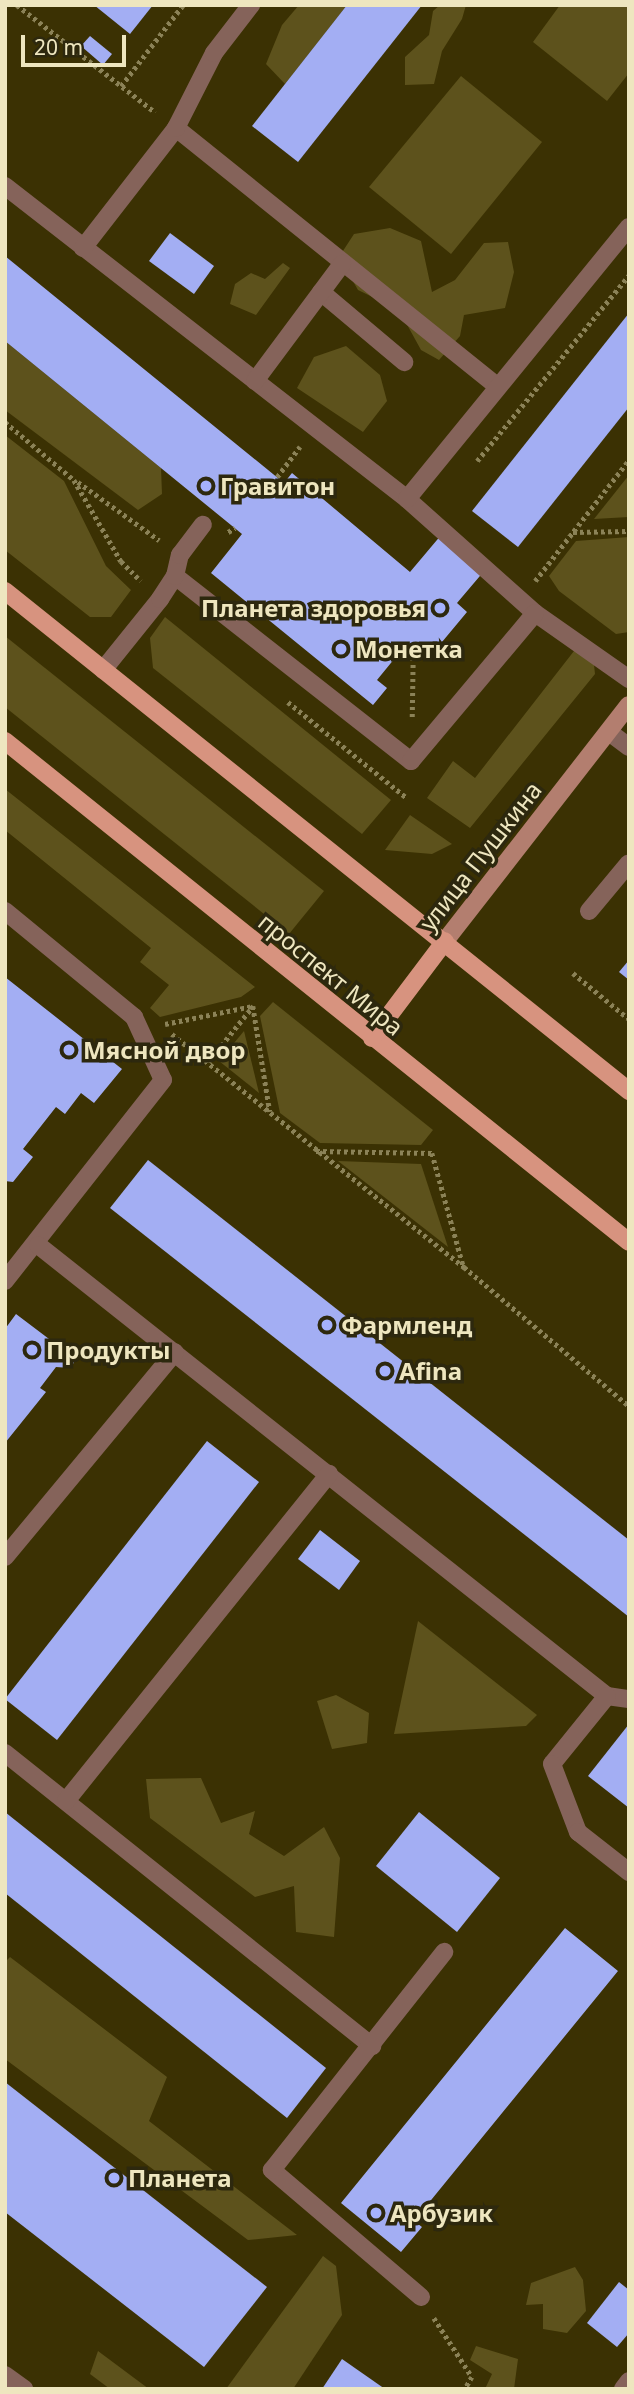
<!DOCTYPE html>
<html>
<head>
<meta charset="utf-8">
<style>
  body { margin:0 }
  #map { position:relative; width:634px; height:2394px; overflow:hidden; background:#3b3103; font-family:"Noto Sans",sans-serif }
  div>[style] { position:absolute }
  .green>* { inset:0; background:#5d521c }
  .building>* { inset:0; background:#a3aef3 }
  .path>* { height:4.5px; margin-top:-2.25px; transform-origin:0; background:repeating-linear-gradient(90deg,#8b8257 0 3.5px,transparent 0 7px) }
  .lane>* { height:18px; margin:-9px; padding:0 9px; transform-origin:9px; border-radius:9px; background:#85635a }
  .secondary>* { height:18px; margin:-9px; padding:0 9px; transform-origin:9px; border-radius:9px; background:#b37e6f }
  .primary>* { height:18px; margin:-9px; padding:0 9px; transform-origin:9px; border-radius:9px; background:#d7937f }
  .dots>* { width:19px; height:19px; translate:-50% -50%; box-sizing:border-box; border:4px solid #2d280e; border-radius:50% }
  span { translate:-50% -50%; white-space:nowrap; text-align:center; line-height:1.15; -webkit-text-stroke:7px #2d280e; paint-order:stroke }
  .poi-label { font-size:24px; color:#eee6bf; font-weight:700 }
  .left { translate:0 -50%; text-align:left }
  .right { translate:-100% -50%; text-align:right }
  .street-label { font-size:24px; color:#eee6bf }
  .frame { position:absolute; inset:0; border:7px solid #eee6bf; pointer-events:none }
  .scale { position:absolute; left:21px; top:35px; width:105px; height:32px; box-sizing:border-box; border:4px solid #eee6bf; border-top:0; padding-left:9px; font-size:21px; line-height:24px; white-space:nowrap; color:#eee6bf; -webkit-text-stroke:5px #2d280e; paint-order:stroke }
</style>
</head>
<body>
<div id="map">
  <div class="green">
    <div style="clip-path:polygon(299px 5px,347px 5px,285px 84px,266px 64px,282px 25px)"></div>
    <div style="clip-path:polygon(440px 5px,466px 5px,462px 19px,442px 51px,434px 84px,405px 85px,405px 57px,429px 35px,433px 11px)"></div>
    <div style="clip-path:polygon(560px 5px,629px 5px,629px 73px,607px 101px,533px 42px)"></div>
    <div style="clip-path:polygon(461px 76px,542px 142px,451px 254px,369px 187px)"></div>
    <div style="clip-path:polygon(390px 228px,421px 241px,432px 292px,455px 280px,484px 243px,508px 242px,514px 272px,505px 308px,464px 315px,460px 336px,439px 360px,421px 350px,399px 310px,358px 290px,339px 257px,354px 234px)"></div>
    <div style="clip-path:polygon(283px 263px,290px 268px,256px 315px,230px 304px,235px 284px,251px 273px,265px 279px)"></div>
    <div style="clip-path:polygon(5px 341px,161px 468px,162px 494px,138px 510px,5px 410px)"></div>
    <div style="clip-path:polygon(346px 346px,380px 375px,387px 401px,363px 432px,297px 388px,314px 357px)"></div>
    <div style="clip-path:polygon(5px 435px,64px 481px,106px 566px,131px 590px,111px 617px,90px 617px,5px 550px)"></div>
    <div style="clip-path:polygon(629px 475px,629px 517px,594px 519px)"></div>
    <div style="clip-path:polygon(629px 537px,629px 632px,616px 634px,559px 591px,549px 576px,576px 541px)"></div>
    <div style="clip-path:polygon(165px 617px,391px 800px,362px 834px,153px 668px,150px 638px)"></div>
    <div style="clip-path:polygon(5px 636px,324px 891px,289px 934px,5px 707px)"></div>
    <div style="clip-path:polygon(581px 642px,593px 655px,595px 674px,470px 828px,427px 798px,453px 761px,475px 778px)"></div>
    <div style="clip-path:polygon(5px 789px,255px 987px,241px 997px,160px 1017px,150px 1008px,169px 985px,140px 962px,151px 948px,5px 830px)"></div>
    <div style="clip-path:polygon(410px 815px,452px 844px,432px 854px,385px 850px)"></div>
    <div style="clip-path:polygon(273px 1002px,433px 1130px,421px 1145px,320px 1143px,280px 1113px,260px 1016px)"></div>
    <div style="clip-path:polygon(244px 1031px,259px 1093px,219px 1061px)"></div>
    <div style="clip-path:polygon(338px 1161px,421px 1164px,448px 1247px)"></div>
    <div style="clip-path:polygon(418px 1621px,537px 1715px,526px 1726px,394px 1734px)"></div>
    <div style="clip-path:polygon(336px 1695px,369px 1713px,367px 1743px,332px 1749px,317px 1701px)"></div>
    <div style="clip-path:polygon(201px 1778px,221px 1823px,255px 1811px,249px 1834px,284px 1856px,324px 1827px,340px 1858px,334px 1937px,296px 1932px,294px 1886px,255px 1897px,150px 1818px,146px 1779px)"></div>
    <div style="clip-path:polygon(10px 1957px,167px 2077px,149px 2121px,297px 2235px,248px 2240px,5px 2059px,5px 1962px)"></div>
    <div style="clip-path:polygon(323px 2256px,336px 2266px,342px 2315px,293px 2389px,226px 2389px)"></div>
    <div style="clip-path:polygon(575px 2267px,583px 2280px,586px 2311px,567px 2333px,543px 2329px,543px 2304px,526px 2305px,531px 2283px)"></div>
    <div style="clip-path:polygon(476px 2346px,518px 2359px,514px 2389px,485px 2389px,492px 2374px,470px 2360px)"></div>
    <div style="clip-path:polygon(98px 2351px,149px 2389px,110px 2389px,90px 2374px)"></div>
  </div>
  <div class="building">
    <div style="clip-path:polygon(94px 5px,153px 5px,130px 34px)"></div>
    <div style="clip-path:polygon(347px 5px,422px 5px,298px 162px,252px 126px)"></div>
    <div style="clip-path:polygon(90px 36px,112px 54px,103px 65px,81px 46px)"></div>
    <div style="clip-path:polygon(170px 233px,214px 266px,194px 294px,149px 261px)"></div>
    <div style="clip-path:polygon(5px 256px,284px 483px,292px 473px,410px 572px,442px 534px,485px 570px,457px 603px,467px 612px,432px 654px,395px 658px,377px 680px,387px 688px,373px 705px,211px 573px,242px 534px,5px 341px)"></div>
    <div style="clip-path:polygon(629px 313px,629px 407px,518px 547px,472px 511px)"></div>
    <div style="clip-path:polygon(629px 960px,629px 980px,619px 972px)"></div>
    <div style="clip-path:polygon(5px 977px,122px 1069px,94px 1103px,81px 1093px,65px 1114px,56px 1107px,23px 1149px,33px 1157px,13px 1182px,5px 1181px)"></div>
    <div style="clip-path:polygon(148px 1160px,629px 1540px,629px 1617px,110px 1208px)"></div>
    <div style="clip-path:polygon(16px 1314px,57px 1345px,67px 1344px,75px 1360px,71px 1368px,56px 1367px,40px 1388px,46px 1392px,5px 1443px,5px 1329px)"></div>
    <div style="clip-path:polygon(207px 1441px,259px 1482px,57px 1740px,5px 1699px)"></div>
    <div style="clip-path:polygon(320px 1530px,360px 1561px,339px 1590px,298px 1559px)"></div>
    <div style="clip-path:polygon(629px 1724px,629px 1808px,588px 1776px)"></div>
    <div style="clip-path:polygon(5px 1812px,326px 2068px,287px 2118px,5px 1893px)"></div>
    <div style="clip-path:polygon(419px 1812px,500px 1878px,457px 1932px,376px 1866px)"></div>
    <div style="clip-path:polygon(565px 1928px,618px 1971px,414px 2221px,422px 2227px,401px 2252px,341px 2203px)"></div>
    <div style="clip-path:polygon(5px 2082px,267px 2287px,204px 2367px,5px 2212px)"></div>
    <div style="clip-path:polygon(619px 2282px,629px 2290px,629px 2333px,617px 2347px,587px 2323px)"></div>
    <div style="clip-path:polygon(342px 2359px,385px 2389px,322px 2389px)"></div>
  </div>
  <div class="path">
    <div style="left:17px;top:5px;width:175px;rotate:37.8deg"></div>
    <div style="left:121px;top:86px;width:102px;rotate:-52.6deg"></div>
    <div style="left:5px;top:422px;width:90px;rotate:40deg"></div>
    <div style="left:74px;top:480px;width:94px;rotate:59.9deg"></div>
    <div style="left:121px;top:561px;width:28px;rotate:45deg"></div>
    <div style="left:477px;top:461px;width:240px;rotate:-50.7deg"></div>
    <div style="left:277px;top:477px;width:38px;rotate:-53deg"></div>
    <div style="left:78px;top:482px;width:100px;rotate:35.6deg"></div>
    <div style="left:228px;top:532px;width:8px;rotate:-30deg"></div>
    <div style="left:573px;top:532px;width:56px;rotate:-1deg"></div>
    <div style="left:535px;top:581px;width:153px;rotate:-52.2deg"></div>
    <div style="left:288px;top:702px;width:153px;rotate:38.9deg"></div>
    <div style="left:412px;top:717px;width:61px;rotate:-89.1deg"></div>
    <div style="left:573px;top:973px;width:72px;rotate:39.4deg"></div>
    <div style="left:253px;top:1006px;width:107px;rotate:80.9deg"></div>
    <div style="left:165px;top:1024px;width:90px;rotate:-11.6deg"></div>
    <div style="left:172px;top:1034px;width:374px;rotate:38.6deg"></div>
    <div style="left:464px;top:1267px;width:216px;rotate:40.1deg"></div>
    <div style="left:208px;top:1062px;width:72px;rotate:-51.2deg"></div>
    <div style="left:316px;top:1151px;width:116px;rotate:1deg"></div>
    <div style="left:432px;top:1153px;width:116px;rotate:74.5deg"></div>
    <div style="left:434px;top:2318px;width:70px;rotate:57.2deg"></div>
    <div style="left:472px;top:2377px;width:14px;rotate:120deg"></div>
  </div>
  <div class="lane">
    <div style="left:176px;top:128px;width:413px;rotate:38.8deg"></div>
    <div style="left:5px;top:186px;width:509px;rotate:37.9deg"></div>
    <div style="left:407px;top:499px;width:171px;rotate:41.7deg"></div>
    <div style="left:535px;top:613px;width:115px;rotate:35.1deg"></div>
    <div style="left:83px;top:248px;width:152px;rotate:-52.2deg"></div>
    <div style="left:176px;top:128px;width:84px;rotate:-63.1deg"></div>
    <div style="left:214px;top:53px;width:61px;rotate:-52.4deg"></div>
    <div style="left:321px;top:292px;width:109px;rotate:40.1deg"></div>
    <div style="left:255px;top:381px;width:146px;rotate:-53.4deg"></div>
    <div style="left:407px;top:499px;width:351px;rotate:-50.8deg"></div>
    <div style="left:175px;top:576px;width:300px;rotate:38.1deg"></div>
    <div style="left:411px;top:761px;width:193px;rotate:-50deg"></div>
    <div style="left:103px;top:670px;width:91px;rotate:-51.2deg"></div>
    <div style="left:160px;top:599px;width:27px;rotate:-57deg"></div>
    <div style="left:175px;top:576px;width:22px;rotate:-77deg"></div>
    <div style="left:180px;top:555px;width:38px;rotate:-53deg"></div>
    <div style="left:609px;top:732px;width:25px;rotate:37deg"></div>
    <div style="left:5px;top:911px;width:167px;rotate:39.4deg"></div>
    <div style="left:134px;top:1017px;width:69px;rotate:65.3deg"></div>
    <div style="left:163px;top:1080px;width:256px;rotate:128.2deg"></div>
    <div style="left:589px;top:911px;width:62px;rotate:-50.2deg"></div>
    <div style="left:38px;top:1245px;width:726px;rotate:38.4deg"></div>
    <div style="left:607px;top:1696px;width:22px;rotate:8deg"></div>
    <div style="left:5px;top:1557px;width:266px;rotate:-50.3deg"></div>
    <div style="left:607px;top:1696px;width:87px;rotate:129deg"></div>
    <div style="left:552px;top:1764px;width:73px;rotate:69.1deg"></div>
    <div style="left:578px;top:1832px;width:65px;rotate:38.1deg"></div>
    <div style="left:5px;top:1753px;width:470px;rotate:38.6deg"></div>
    <div style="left:66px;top:1801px;width:420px;rotate:-51.2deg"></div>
    <div style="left:421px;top:2297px;width:196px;rotate:-139.6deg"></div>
    <div style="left:272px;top:2170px;width:278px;rotate:-51.7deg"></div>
    <div style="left:5px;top:2375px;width:24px;rotate:36deg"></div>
    <div style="left:623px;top:2389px;width:10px;rotate:-53deg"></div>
  </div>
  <div class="secondary">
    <div style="left:445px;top:941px;width:299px;rotate:-52.1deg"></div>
  </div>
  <div class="primary">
    <div style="left:5px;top:591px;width:800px;rotate:38.7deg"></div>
    <div style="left:5px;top:741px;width:800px;rotate:38.76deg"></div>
    <div style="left:372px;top:1038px;width:121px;rotate:-53deg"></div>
  </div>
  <div class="dots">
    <div style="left:206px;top:486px;background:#a5b1fc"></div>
    <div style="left:440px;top:608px;background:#a5b1fc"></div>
    <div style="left:341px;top:649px;background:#a5b1fc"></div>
    <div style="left:69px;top:1050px;background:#a5b1fc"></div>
    <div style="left:327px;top:1325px;background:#a5b1fc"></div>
    <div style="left:32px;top:1350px;background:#a5b1fc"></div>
    <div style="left:385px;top:1371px;background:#a5b1fc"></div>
    <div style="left:114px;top:2178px;background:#a5b1fc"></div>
    <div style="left:376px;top:2213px;background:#a5b1fc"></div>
  </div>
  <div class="poi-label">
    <span class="left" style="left:220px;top:486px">Гравитон</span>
    <span class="right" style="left:426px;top:608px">Планета здоровья</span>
    <span class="left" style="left:355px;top:649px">Монетка</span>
    <span class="left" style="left:83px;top:1050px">Мясной двор</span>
    <span class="left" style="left:341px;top:1325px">Фармленд</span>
    <span class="left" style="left:46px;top:1350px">Продукты</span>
    <span class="left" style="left:399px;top:1371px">Afina</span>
    <span class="left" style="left:128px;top:2178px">Планета</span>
    <span class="left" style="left:390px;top:2213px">Арбузик</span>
  </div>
  <div class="street-label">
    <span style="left:480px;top:856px;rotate:-52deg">улица Пушкина</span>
    <span style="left:331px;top:974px;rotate:39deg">проспект Мира</span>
  </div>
  <div class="frame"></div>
  <div class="scale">20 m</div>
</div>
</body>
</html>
